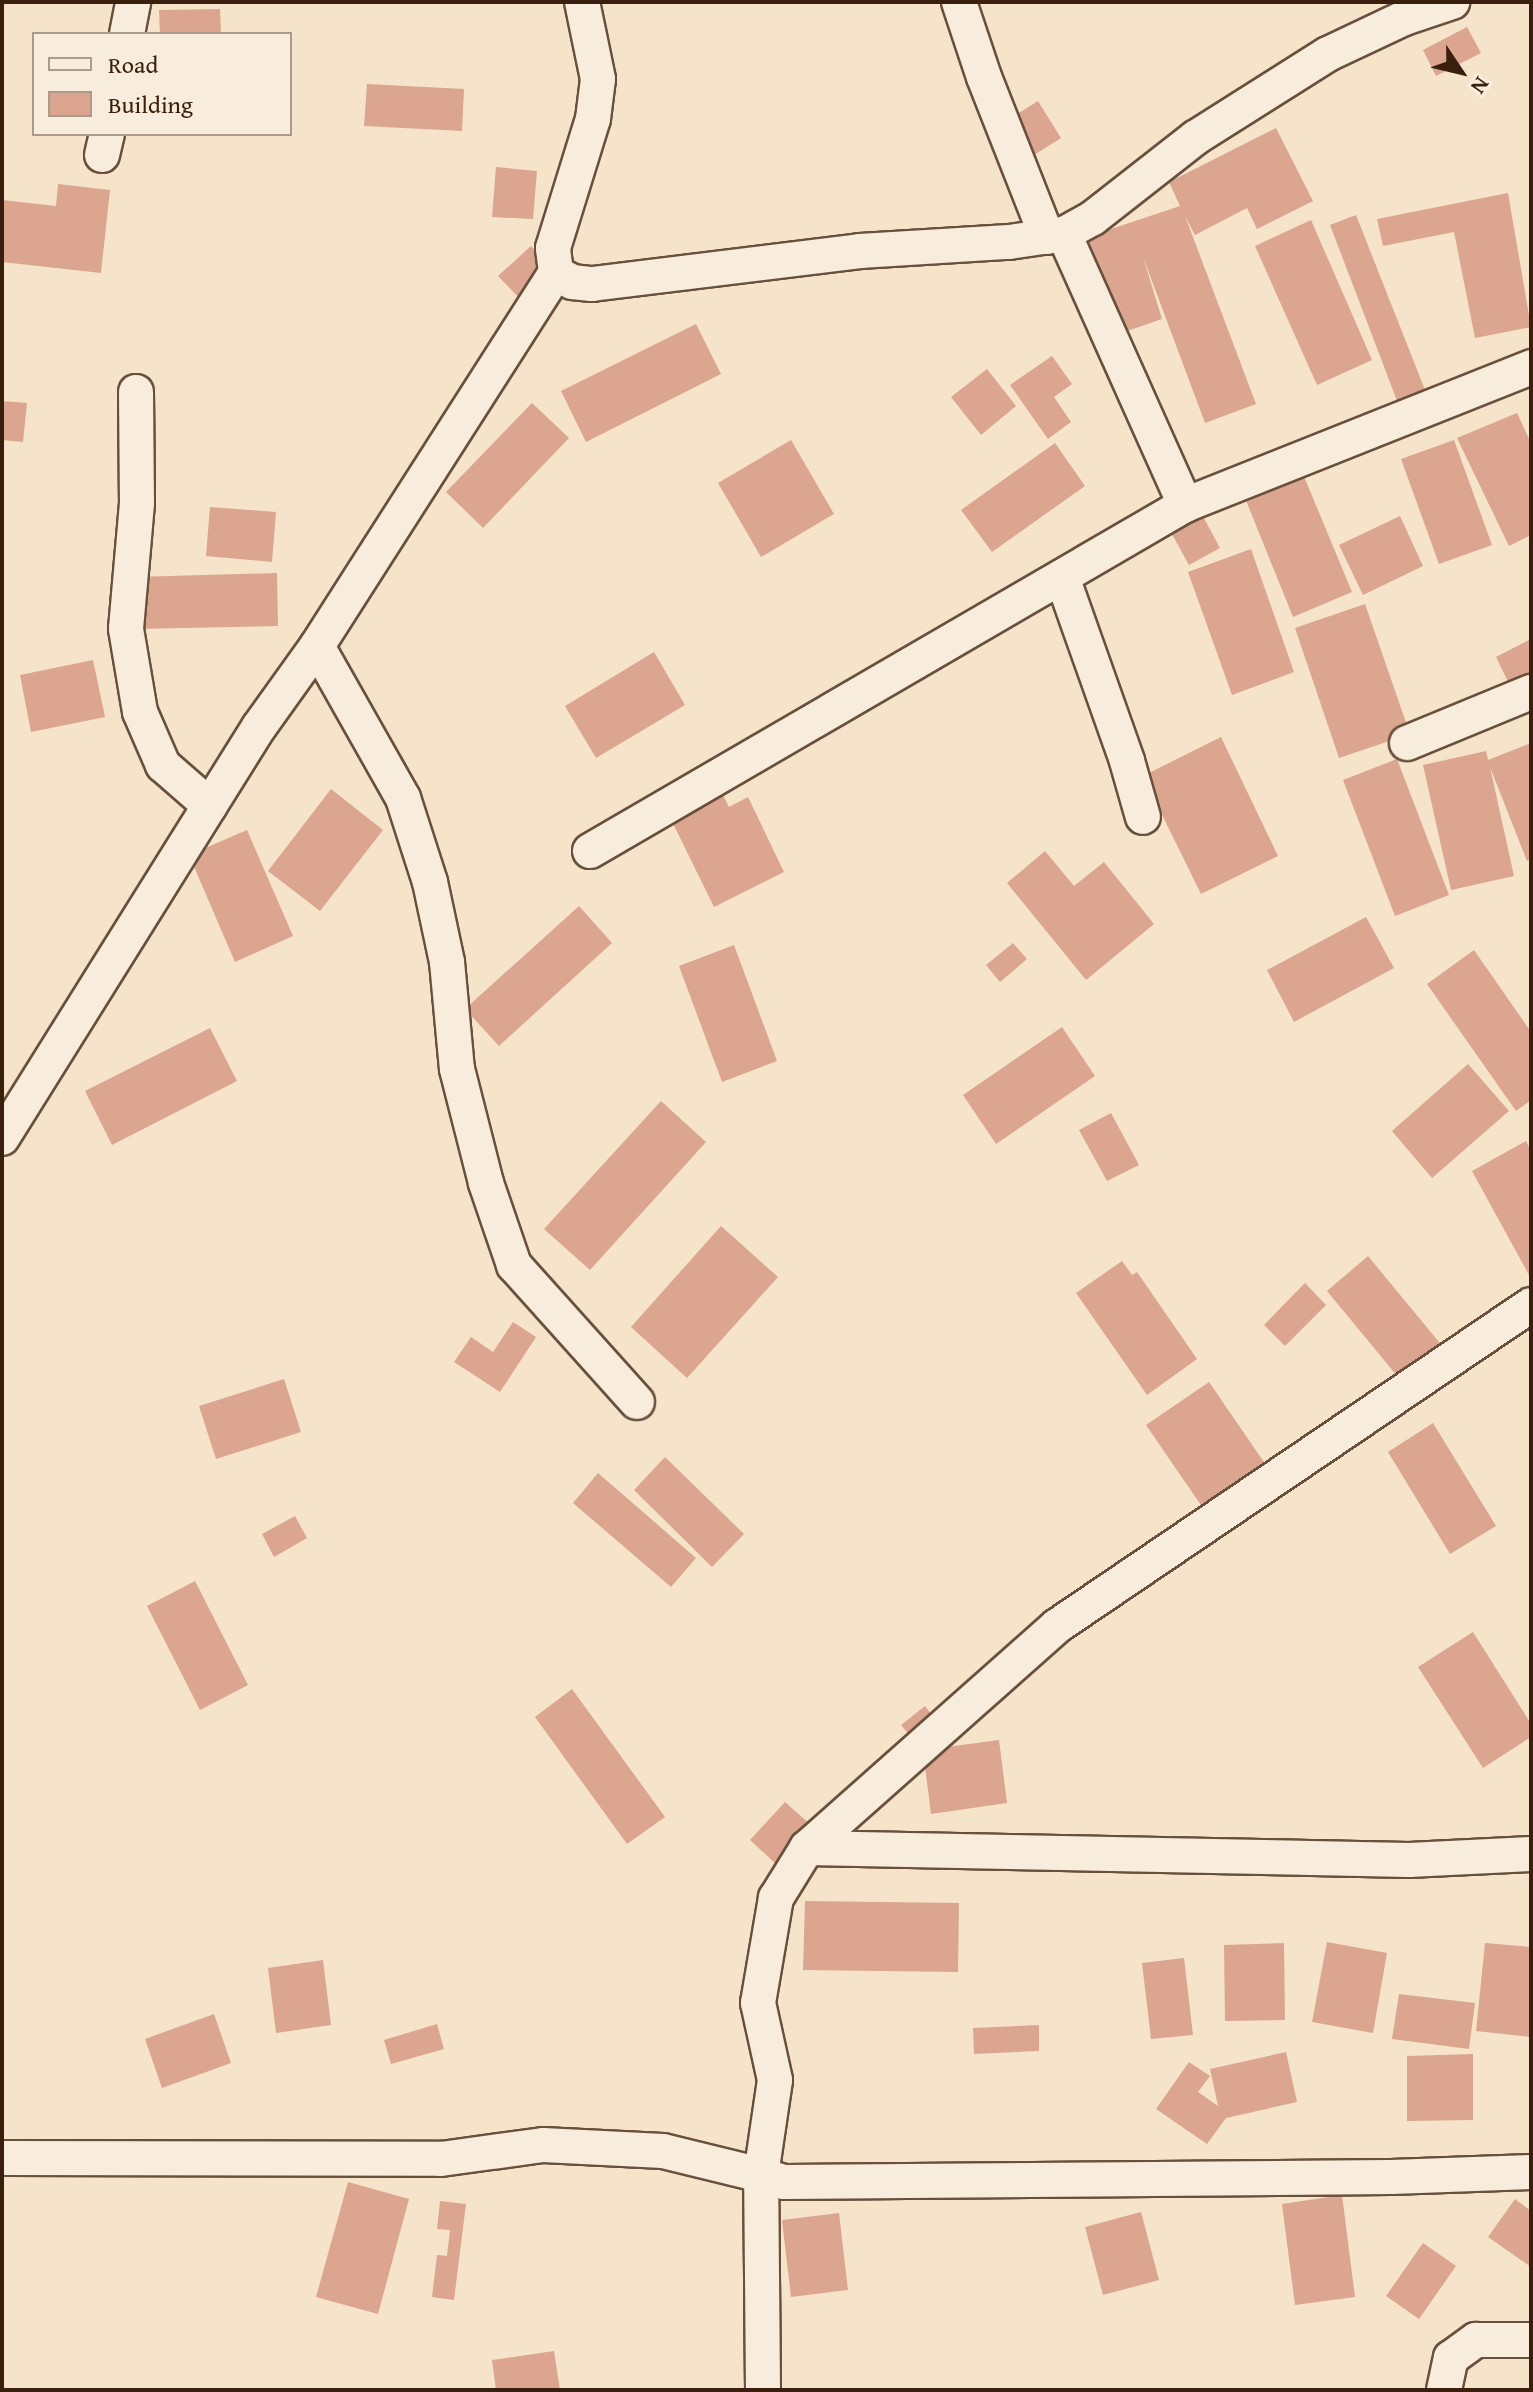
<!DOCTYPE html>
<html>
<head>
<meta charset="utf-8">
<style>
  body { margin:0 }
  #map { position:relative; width:1533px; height:2392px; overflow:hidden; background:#f5e4c9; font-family:"Gentium Book Plus",serif }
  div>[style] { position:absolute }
  .building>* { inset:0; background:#dba58f }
  .roads { filter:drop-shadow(2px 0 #69503d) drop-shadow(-2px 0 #69503d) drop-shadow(0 2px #69503d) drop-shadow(0 -2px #69503d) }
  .minor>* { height:34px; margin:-17px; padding:0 17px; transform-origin:17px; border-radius:17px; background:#f8eddc }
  span { translate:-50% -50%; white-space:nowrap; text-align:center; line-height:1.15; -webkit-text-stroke:8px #f8eddc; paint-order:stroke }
  .frame { position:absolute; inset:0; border:4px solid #3a1f0e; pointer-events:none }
  .legend { position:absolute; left:32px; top:32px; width:260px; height:104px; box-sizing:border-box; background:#f8eddc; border:2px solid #ac9b8a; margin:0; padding:10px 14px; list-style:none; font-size:24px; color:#3a1f0e }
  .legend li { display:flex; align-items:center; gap:16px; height:40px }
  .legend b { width:40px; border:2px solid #ac9b8a }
  .north { position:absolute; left:1421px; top:32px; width:80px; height:80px; -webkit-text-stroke:6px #f8eddc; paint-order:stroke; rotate:125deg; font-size:22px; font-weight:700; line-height:32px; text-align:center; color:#3a1f0e }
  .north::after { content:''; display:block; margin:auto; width:28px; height:36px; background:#3a1f0e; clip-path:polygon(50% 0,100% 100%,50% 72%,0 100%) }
</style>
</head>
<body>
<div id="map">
  <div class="building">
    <div style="clip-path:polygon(220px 9px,221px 34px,160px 34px,159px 10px)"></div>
    <div style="clip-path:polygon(1467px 27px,1481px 53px,1436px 76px,1423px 50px)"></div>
    <div style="clip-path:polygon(367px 84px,464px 89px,462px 131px,364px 126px)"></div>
    <div style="clip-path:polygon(1038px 101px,1061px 138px,1026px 160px,1003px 123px)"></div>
    <div style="clip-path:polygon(1276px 128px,1313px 201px,1257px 229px,1247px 208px,1195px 235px,1185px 216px,1256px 404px,1205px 423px,1143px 257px,1162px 319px,1110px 337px,1078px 240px,1180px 206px,1169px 182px)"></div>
    <div style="clip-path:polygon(496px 167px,537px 171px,533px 219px,492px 217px)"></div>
    <div style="clip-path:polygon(58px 184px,110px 190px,101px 273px,2px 262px,2px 200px,56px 206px)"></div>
    <div style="clip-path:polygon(1508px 193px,1531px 327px,1475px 338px,1454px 232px,1383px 246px,1377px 219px)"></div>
    <div style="clip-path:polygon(1356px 215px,1427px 395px,1399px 406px,1330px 225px)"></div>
    <div style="clip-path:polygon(1311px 220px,1372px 360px,1317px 385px,1255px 246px)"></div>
    <div style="clip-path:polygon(531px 246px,557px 275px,525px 304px,498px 276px)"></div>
    <div style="clip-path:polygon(696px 324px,721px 374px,586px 442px,561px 391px)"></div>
    <div style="clip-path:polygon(1052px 356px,1072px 384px,1054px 397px,1071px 422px,1048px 439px,1010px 385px)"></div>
    <div style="clip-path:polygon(987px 369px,1016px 406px,981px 435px,951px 397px)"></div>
    <div style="clip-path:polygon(2px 401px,27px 403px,23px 442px,2px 440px)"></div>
    <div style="clip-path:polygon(532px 403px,569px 438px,483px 528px,446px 492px)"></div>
    <div style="clip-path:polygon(1517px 413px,1531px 443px,1531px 535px,1509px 546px,1457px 438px)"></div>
    <div style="clip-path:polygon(791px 440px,834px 514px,761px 557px,718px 483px)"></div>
    <div style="clip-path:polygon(1454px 440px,1492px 545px,1439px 564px,1401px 459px)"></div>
    <div style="clip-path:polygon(1055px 443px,1085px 486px,992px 552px,961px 510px)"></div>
    <div style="clip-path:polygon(1303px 474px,1352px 592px,1293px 617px,1245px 498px)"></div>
    <div style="clip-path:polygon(210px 507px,276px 512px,272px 562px,206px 556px)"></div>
    <div style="clip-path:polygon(1198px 507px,1220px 548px,1189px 565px,1167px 525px)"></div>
    <div style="clip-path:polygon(1400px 516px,1423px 566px,1363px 595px,1339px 545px)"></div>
    <div style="clip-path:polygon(1251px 549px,1294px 672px,1232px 695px,1188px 572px)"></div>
    <div style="clip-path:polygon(277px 573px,278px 626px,135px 629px,134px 577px)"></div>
    <div style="clip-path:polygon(1365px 604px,1410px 734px,1339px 758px,1295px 628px)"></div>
    <div style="clip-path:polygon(1529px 640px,1531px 680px,1512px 690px,1496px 657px)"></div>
    <div style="clip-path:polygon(654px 652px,685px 705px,596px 758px,565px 706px)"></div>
    <div style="clip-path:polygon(93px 660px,105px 717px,31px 732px,20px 675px)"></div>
    <div style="clip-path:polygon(1221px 737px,1278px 856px,1201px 894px,1143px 776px)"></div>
    <div style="clip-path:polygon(1531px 743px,1531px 859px,1527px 861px,1490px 767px,1514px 876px,1451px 890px,1423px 765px,1486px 751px,1488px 760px)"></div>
    <div style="clip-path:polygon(1397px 759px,1449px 895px,1395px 916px,1343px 780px)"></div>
    <div style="clip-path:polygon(709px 768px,729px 807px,748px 797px,784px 872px,714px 907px,658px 793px)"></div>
    <div style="clip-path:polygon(331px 789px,383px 830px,320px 911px,268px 871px)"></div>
    <div style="clip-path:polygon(247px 830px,293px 936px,235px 962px,189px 855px)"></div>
    <div style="clip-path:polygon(1045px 851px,1074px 886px,1104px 862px,1154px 924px,1086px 980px,1007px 883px)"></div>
    <div style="clip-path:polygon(579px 906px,612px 943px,499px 1046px,465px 1009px)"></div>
    <div style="clip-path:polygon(1366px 917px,1394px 968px,1294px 1022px,1267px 970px)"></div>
    <div style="clip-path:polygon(1013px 943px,1027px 959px,1000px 982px,986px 965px)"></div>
    <div style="clip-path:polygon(734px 945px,777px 1061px,722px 1082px,679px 966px)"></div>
    <div style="clip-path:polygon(1474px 950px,1531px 1032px,1531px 1100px,1516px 1111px,1427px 984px)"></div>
    <div style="clip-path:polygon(1062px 1027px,1095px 1076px,996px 1144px,963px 1095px)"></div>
    <div style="clip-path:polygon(210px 1028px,237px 1081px,112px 1145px,85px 1091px)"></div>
    <div style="clip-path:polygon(1468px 1064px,1509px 1111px,1432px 1178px,1392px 1131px)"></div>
    <div style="clip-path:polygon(661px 1101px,706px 1142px,590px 1270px,544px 1229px)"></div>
    <div style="clip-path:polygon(1111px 1113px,1139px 1165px,1107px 1181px,1079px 1130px)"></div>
    <div style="clip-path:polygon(1526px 1141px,1531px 1151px,1529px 1275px,1472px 1171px)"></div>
    <div style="clip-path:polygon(721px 1226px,778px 1277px,687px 1378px,631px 1327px)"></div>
    <div style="clip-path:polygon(1368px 1256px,1453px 1359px,1412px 1394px,1327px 1291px)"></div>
    <div style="clip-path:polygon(1122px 1261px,1132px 1275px,1137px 1272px,1197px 1359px,1147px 1395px,1076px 1293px)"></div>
    <div style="clip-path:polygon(1305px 1283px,1326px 1305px,1285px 1346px,1264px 1325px)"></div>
    <div style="clip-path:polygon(513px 1322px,536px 1337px,500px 1392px,454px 1362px,471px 1337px,493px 1352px)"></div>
    <div style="clip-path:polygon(284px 1379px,301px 1432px,216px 1459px,199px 1406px)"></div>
    <div style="clip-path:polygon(1209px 1382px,1268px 1468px,1205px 1511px,1146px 1425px)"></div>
    <div style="clip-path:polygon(1433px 1423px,1496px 1526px,1450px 1554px,1388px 1452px)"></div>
    <div style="clip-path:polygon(665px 1457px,744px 1534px,712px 1567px,634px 1490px)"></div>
    <div style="clip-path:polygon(598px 1473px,696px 1558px,671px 1587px,573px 1503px)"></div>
    <div style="clip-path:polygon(295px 1516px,307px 1538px,274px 1557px,262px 1534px)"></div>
    <div style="clip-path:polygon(195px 1581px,248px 1685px,200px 1710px,147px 1606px)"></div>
    <div style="clip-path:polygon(1473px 1632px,1531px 1724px,1531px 1737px,1483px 1768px,1418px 1667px)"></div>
    <div style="clip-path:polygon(572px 1689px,665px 1817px,627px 1844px,535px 1717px)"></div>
    <div style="clip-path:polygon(925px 1706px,946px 1734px,924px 1750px,999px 1740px,1007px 1803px,931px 1814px,923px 1751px,901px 1725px)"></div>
    <div style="clip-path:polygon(785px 1802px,812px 1826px,777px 1865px,750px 1840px)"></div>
    <div style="clip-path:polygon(805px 1901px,959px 1903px,958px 1972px,803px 1970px)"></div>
    <div style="clip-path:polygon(1327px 1942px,1387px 1953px,1373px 2033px,1312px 2022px)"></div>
    <div style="clip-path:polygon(1284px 1943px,1285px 2020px,1225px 2021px,1224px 1945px)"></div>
    <div style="clip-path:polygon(1485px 1943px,1531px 1947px,1531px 2037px,1476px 2031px)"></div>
    <div style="clip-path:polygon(1184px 1958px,1193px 2035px,1151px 2039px,1142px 1963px)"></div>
    <div style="clip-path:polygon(323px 1960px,331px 2025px,276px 2033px,268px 1968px)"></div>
    <div style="clip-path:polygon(1399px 1994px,1475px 2003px,1469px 2049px,1392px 2039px)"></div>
    <div style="clip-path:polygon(214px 2014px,231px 2063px,162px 2088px,145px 2039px)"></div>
    <div style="clip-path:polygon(437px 2024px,444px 2049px,391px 2064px,384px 2040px)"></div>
    <div style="clip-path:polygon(1039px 2025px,1039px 2051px,974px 2054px,973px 2028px)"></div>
    <div style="clip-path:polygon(1286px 2052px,1297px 2102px,1226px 2118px,1207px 2144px,1156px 2109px,1189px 2062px,1210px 2076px,1198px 2092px,1218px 2106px,1210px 2069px)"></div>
    <div style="clip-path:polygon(1473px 2054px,1473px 2120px,1407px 2121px,1407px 2056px)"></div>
    <div style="clip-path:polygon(348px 2182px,409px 2199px,378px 2314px,316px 2297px)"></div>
    <div style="clip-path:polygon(1342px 2195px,1355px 2297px,1295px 2305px,1282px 2204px)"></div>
    <div style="clip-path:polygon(1515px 2199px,1531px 2211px,1531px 2267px,1488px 2237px)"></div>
    <div style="clip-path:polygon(440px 2201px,466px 2204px,454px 2300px,432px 2297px,437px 2255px,447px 2256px,450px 2230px,437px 2229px)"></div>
    <div style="clip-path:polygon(1141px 2212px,1159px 2280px,1103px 2295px,1085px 2227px)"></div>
    <div style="clip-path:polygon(839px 2213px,848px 2290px,791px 2297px,782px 2220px)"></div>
    <div style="clip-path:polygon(1423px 2243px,1456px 2266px,1419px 2319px,1386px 2296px)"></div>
    <div style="clip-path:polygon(554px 2351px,560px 2390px,496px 2390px,492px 2360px)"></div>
  </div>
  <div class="roads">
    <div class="minor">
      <div style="left:959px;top:2px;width:79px;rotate:71.6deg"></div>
      <div style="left:984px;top:77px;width:172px;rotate:68.5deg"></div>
      <div style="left:127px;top:34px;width:33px;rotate:-79deg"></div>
      <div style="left:102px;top:155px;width:22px;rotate:-77deg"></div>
      <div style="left:1064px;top:234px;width:297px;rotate:65.9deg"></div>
      <div style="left:556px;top:273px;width:18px;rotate:29deg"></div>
      <div style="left:572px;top:282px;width:20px;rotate:6deg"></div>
      <div style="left:592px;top:284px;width:270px;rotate:-7deg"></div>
      <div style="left:860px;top:251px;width:149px;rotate:-3.5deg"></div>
      <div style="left:1009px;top:242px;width:56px;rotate:-8.3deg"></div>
      <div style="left:1064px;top:234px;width:33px;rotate:-29deg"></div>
      <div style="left:1093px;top:218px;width:130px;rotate:-38.1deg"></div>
      <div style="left:1195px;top:138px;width:157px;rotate:-32.3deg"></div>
      <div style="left:1328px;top:54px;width:84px;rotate:-25.3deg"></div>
      <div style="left:1404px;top:18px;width:51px;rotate:-18.4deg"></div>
      <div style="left:136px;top:392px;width:111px;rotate:89.5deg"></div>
      <div style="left:137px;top:503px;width:126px;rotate:95deg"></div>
      <div style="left:126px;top:629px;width:84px;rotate:80.4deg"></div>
      <div style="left:140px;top:712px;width:58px;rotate:66.5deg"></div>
      <div style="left:163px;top:765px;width:62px;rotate:41.1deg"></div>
      <div style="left:1062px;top:577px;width:195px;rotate:70.5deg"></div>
      <div style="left:1127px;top:761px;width:58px;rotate:74.1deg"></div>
      <div style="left:317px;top:646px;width:175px;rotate:60.5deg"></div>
      <div style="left:403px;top:798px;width:88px;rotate:72.2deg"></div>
      <div style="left:430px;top:882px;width:82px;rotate:78deg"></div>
      <div style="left:447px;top:962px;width:107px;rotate:84.7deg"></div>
      <div style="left:457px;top:1069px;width:118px;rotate:75.7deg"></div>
      <div style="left:486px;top:1183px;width:87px;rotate:71.1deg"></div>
      <div style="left:514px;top:1265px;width:184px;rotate:48.1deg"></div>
      <div style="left:1407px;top:743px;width:134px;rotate:-22.4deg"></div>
      <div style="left:590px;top:851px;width:688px;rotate:-30.18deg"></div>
      <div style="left:1185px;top:505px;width:373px;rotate:-21.7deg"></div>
      <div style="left:2px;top:1138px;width:485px;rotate:-58deg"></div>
      <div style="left:259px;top:727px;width:100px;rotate:-54.4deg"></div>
      <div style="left:317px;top:646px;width:443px;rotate:-57.4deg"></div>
      <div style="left:556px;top:273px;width:25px;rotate:-97deg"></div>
      <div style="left:553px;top:248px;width:135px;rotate:-72.8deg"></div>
      <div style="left:593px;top:119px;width:40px;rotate:-82.9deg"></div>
      <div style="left:598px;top:79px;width:79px;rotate:-101.7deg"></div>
      <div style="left:807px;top:1848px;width:602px;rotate:1.14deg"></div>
      <div style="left:1409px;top:1860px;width:122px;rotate:-2.8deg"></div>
      <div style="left:2px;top:2158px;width:439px;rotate:0.1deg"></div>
      <div style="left:441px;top:2159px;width:103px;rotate:-7.8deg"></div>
      <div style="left:543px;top:2145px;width:120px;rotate:2.9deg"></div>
      <div style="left:663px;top:2151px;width:101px;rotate:13.8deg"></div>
      <div style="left:761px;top:2175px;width:96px;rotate:-81.6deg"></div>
      <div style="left:775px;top:2080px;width:79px;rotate:-102.4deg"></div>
      <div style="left:758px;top:2003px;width:107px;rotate:-80.3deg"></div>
      <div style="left:776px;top:1898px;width:59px;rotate:-58.2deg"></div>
      <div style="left:807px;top:1848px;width:334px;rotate:-41.6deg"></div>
      <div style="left:1057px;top:1626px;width:572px;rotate:-34.11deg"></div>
      <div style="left:763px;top:2390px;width:215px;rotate:-90.5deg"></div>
      <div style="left:761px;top:2175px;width:24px;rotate:17deg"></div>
      <div style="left:784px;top:2182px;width:607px;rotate:-0.47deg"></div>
      <div style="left:1391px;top:2177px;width:140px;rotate:-2deg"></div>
      <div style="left:1444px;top:2390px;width:33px;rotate:-78deg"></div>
      <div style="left:1451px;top:2358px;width:31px;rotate:-36deg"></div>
      <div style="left:1476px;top:2340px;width:55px"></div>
    </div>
  </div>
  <div class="frame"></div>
  <ul class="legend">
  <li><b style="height:10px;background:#f8eddc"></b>Road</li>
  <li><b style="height:22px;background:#dba58f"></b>Building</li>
  </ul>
  <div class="north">N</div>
</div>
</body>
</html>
